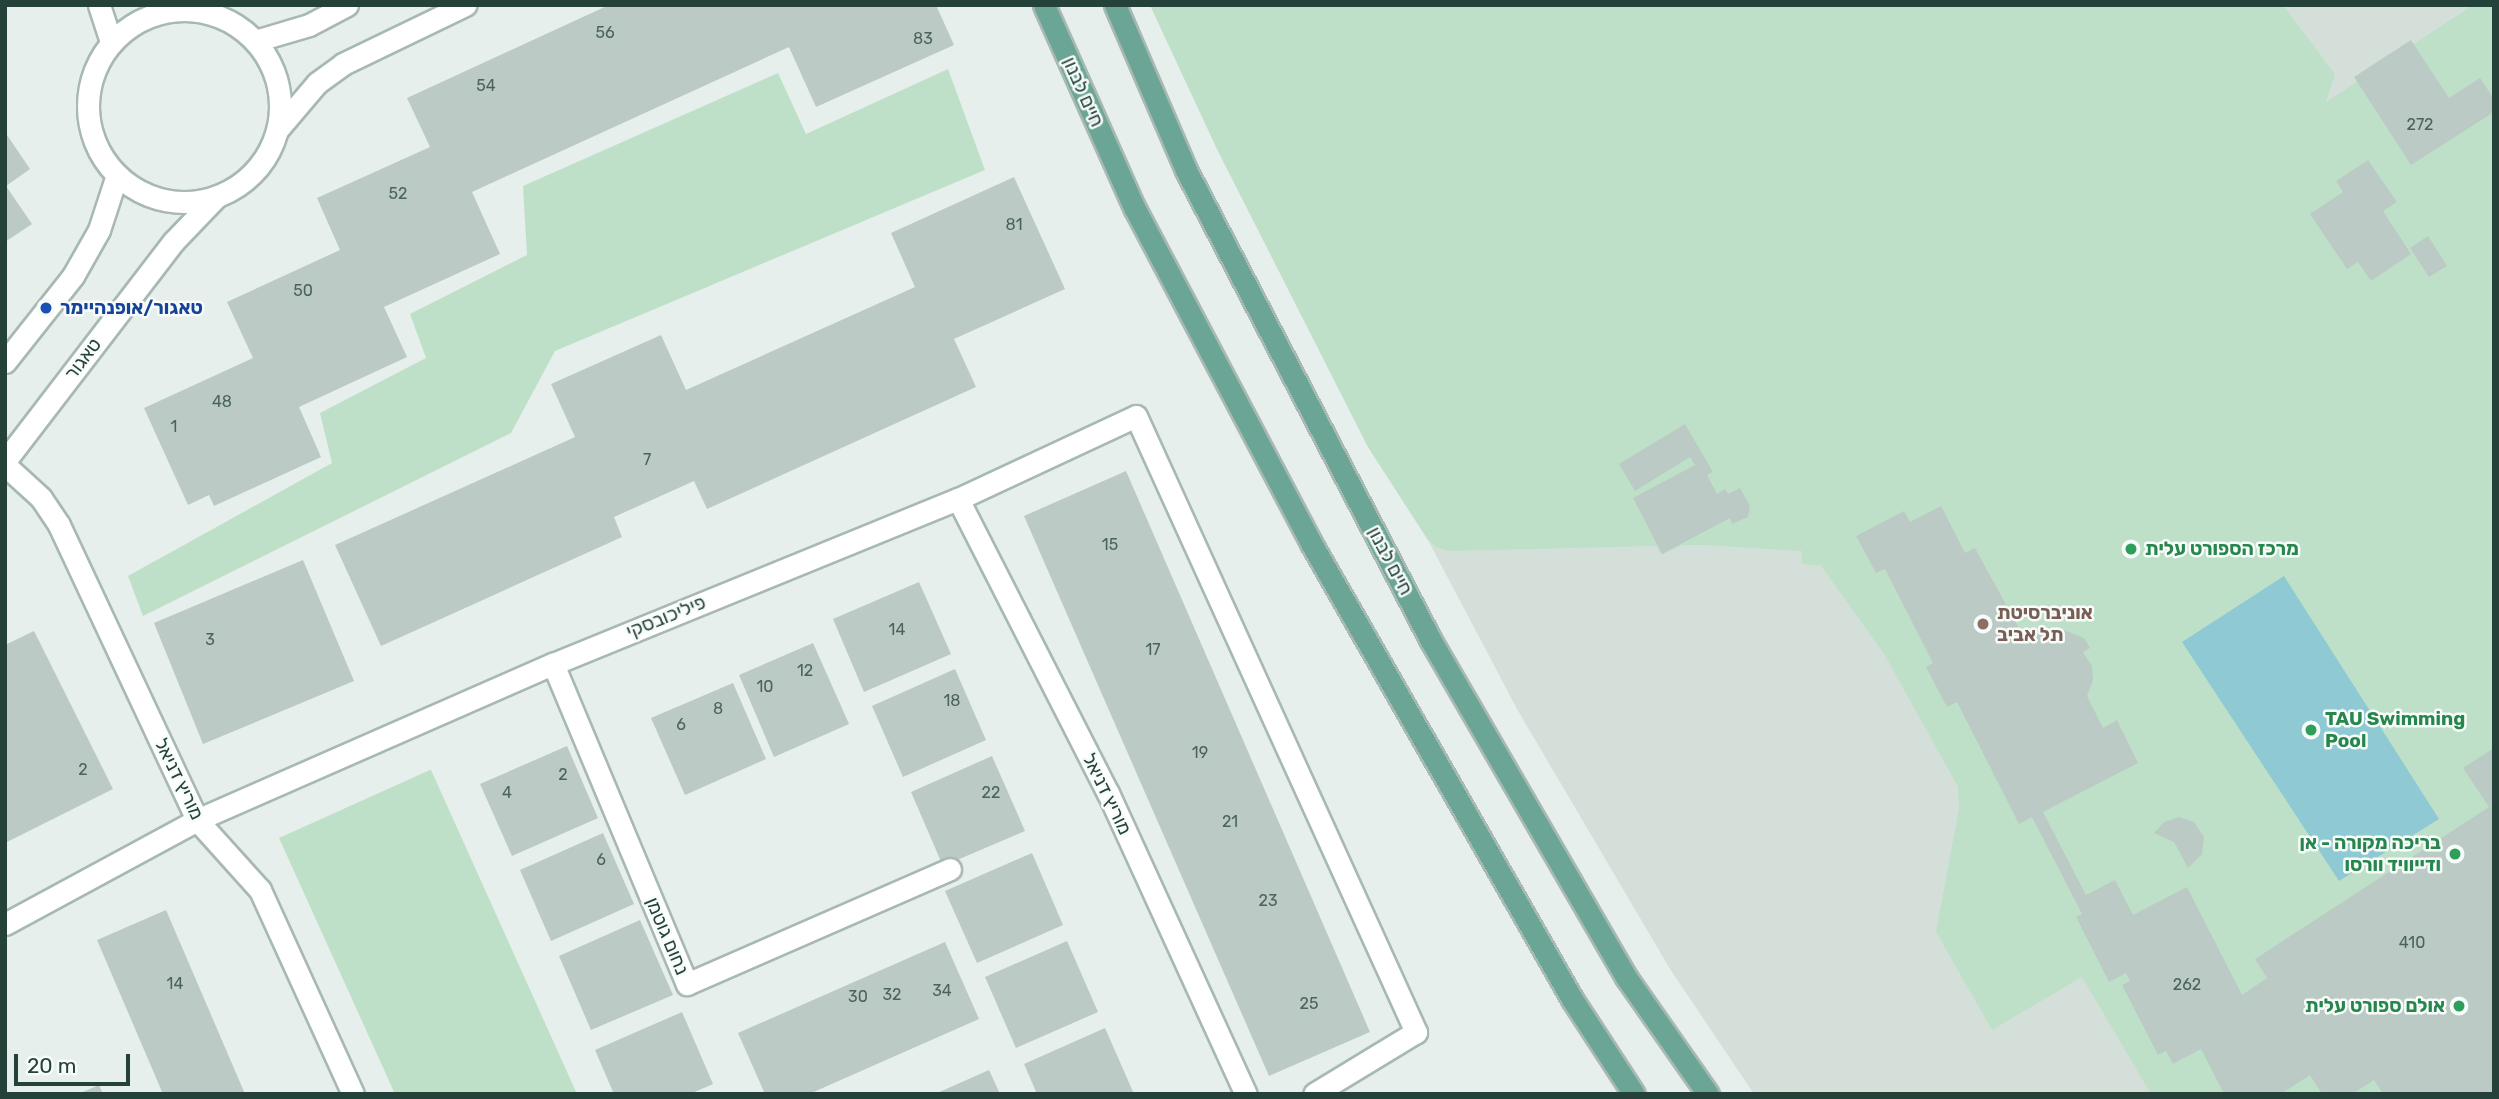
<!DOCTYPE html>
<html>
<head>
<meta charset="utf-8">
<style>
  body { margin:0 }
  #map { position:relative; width:2499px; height:1099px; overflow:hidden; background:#e6efeb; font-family:Rubik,"Noto Sans Hebrew",sans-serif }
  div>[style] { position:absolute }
  .built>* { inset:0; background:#d4dfda }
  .green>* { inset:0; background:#bfe0c8 }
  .water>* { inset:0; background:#8ec9d4 }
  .building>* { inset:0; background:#bbcac4 }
  .roads { filter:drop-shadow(2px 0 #a8b8b2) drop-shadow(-2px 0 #a8b8b2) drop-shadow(0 2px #a8b8b2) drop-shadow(0 -2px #a8b8b2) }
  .minor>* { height:21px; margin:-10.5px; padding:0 10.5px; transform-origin:10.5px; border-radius:10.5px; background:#fff }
  .minor>.ring { margin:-10.5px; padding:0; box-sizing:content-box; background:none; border:21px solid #fff; border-radius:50% }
  .major>* { height:21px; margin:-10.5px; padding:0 10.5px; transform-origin:10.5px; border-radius:10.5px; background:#6aa596 }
  .dots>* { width:19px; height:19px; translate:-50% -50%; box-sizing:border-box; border:4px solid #f7fbf9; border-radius:50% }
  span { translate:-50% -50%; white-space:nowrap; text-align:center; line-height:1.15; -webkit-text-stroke:5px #f7fbf9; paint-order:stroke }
  .number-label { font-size:16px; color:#4a645c }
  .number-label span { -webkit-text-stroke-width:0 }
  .street-label { font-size:19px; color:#24423a }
  .transit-label { font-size:19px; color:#164399; font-weight:700 }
  .left { translate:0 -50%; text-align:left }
  .leisure-label { font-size:19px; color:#27864d; font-weight:700 }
  .right { translate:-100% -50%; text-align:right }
  .education-label { font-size:19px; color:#785e54; font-weight:700 }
  .frame { position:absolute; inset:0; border:7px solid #24423a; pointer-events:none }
  .scale { position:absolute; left:14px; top:1054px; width:116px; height:32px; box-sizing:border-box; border:4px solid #24423a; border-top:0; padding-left:9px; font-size:21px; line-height:24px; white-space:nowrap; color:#24423a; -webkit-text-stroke:5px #f7fbf9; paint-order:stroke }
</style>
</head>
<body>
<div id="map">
  <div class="built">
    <div style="clip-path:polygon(1150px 5px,2494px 5px,2494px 1094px,1754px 1094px,1670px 969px,1517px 709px,1428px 540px,1368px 447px,1217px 149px)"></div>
  </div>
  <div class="green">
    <div style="clip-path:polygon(1150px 5px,2283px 5px,2335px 74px,2326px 102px,2473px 5px,2494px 5px,2494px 1094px,2151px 1094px,2082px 977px,1992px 1030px,1936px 932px,1959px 808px,1958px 787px,1884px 654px,1821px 566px,1802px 564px,1802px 551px,1703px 545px,1682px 545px,1662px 555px,1656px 546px,1448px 551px,1436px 547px,1428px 540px,1368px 447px,1217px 149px)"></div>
    <div style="clip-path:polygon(948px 69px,985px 170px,555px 351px,511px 433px,143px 616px,128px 576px,332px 463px,320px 413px,426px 358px,410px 314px,527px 255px,523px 186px,778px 73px,806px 134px)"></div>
    <div style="clip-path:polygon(430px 770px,431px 770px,577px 1094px,395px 1094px,279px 838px)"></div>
  </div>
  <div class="water">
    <div style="clip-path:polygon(2284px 576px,2439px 819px,2339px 881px,2182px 642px)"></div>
  </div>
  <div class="building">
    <div style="clip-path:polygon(609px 5px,936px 5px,954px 45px,816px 107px,789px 47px,472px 192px,500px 254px,384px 307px,407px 357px,299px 407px,321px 457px,214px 506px,209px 495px,188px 505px,144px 408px,253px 358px,227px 302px,340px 250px,317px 198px,430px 147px,407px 98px)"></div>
    <div style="clip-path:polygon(2411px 40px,2449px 98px,2480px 78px,2494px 99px,2494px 112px,2411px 165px,2354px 77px)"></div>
    <div style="clip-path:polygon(5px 132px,30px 169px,6px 186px,32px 224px,5px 242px)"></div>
    <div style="clip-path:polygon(2368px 160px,2397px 202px,2383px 211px,2411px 254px,2371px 281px,2358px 262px,2347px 269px,2310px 214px,2343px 192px,2336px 181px)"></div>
    <div style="clip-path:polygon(1014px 177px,1065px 289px,954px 339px,976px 387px,707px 509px,694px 481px,614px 517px,622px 537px,381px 646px,335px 545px,575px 437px,551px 384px,661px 335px,686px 390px,915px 287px,891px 233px)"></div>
    <div style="clip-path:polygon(2428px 236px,2447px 266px,2429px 277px,2410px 248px)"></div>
    <div style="clip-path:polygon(1685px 424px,1713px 472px,1707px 475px,1717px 494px,1725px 489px,1728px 494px,1740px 488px,1750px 506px,1748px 517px,1732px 524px,1730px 518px,1662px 554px,1633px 498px,1695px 465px,1690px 457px,1635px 491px,1619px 464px)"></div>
    <div style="clip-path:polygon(1126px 471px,1370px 1032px,1269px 1076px,1024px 516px)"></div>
    <div style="clip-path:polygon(1941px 506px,1965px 553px,1975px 548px,2021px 632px,2061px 629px,2084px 638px,2090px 648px,2083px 652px,2092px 666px,2093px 680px,2087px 696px,2103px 728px,2117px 720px,2138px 763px,2043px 812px,2086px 895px,2115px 880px,2133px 915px,2187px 887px,2242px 995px,2267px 978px,2255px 959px,2489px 807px,2463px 768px,2494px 748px,2494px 1094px,2383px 1094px,2374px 1080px,2352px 1094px,2322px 1094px,2310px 1075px,2281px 1094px,2224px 1094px,2201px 1049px,2173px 1064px,2166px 1051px,2158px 1055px,2122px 985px,2130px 981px,2126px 973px,2109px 982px,2076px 917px,2082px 914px,2032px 817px,2019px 824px,1957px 702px,1947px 707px,1926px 667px,1933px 663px,1885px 569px,1876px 573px,1856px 536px,1904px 511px,1910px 522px)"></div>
    <div style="clip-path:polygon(303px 560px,354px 681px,203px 744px,154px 623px)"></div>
    <div style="clip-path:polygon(919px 582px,951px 654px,864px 692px,833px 619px)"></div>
    <div style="clip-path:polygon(34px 631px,113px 789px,5px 843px,5px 645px)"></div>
    <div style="clip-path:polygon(813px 643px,849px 724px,774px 757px,739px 675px)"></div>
    <div style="clip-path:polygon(955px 669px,986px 740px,903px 777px,872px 706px)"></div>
    <div style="clip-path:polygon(733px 683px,766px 759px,685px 795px,651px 718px)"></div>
    <div style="clip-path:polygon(567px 746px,598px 818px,512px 856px,480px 784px)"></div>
    <div style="clip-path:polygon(992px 756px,1025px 831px,943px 866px,911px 792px)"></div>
    <div style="clip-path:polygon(2179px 817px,2194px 822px,2204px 837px,2202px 854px,2188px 868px,2174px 842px,2154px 833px,2164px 822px)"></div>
    <div style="clip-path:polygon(603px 833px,634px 904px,551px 941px,520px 870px)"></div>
    <div style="clip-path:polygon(1032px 853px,1063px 925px,977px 963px,945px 891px)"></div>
    <div style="clip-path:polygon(166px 910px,245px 1094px,163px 1094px,97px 940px)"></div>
    <div style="clip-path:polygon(640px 920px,673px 995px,591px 1030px,559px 956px)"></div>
    <div style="clip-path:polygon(1067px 941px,1098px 1012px,1016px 1048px,985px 977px)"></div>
    <div style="clip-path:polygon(945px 942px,979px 1019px,809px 1094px,765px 1094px,738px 1033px)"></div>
    <div style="clip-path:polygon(682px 1012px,713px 1084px,690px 1094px,614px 1094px,595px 1050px)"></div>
    <div style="clip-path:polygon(1105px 1028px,1134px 1094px,1037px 1094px,1024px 1064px)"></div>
    <div style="clip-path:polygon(989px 1070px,1000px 1094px,935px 1094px)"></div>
    <div style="clip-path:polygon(99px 1085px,103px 1094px,78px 1094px)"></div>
  </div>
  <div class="roads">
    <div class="minor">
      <div style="left:99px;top:5px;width:40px;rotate:72deg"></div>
      <div class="ring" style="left:88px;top:10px;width:171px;height:171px"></div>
      <div style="left:255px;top:41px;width:56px;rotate:-16.5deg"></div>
      <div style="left:309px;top:25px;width:43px;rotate:-27.8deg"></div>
      <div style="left:278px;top:129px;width:60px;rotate:-49.7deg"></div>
      <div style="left:317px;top:83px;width:32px;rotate:-36deg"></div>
      <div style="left:343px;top:64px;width:136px;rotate:-25.8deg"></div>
      <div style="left:5px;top:362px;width:110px;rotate:-51.7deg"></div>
      <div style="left:73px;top:276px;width:53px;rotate:-60.5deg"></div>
      <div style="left:99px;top:230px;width:58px;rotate:-71.9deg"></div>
      <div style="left:5px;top:461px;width:277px;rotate:-52.5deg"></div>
      <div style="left:174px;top:241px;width:62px;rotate:-46.3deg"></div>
      <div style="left:5px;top:465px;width:49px;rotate:42.5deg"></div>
      <div style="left:41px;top:498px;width:32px;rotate:56deg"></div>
      <div style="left:59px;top:525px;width:326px;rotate:64.9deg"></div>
      <div style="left:197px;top:820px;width:94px;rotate:48deg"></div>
      <div style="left:260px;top:890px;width:224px;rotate:65.5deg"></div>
      <div style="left:958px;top:499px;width:330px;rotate:63deg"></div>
      <div style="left:1108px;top:793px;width:331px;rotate:65.4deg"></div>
      <div style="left:553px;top:664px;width:347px;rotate:67.3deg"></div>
      <div style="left:687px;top:984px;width:287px;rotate:-23.6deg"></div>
      <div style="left:5px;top:924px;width:218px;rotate:-28.4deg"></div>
      <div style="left:197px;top:820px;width:389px;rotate:-23.7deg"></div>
      <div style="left:553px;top:664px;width:437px;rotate:-22.2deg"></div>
      <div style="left:958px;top:499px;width:196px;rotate:-25deg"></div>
      <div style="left:1136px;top:416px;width:677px;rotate:65.56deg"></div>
      <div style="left:1416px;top:1032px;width:119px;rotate:148.7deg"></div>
    </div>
    <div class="major">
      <div style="left:1044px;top:5px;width:223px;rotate:66deg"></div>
      <div style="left:1135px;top:209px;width:378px;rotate:62.2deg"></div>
      <div style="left:1311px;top:543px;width:525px;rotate:60.21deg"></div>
      <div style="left:1572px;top:999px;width:113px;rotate:56.9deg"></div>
      <div style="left:1115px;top:5px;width:180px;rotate:66.7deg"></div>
      <div style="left:1186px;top:170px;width:529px;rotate:62.51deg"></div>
      <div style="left:1430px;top:639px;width:391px;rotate:59.9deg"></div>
      <div style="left:1626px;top:977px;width:143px;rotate:55deg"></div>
    </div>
  </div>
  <div class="dots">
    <div style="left:46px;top:308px;background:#1a4fb4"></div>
    <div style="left:2131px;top:549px;background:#2e9e5b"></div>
    <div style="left:1983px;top:624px;background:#8d6e63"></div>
    <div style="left:2311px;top:730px;background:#2e9e5b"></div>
    <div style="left:2455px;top:854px;background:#2e9e5b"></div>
    <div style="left:2459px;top:1006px;background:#2e9e5b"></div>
  </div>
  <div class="number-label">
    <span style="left:605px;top:33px">56</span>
    <span style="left:923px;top:39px">83</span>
    <span style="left:486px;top:86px">54</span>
    <span style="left:2420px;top:125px">272</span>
    <span style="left:398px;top:194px">52</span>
    <span style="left:1014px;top:225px">81</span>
    <span style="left:303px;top:291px">50</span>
    <span style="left:222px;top:402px">48</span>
    <span style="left:174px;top:427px">1</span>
    <span style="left:647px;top:460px">7</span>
    <span style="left:1110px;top:545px">15</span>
    <span style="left:897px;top:630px">14</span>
    <span style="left:210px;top:640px">3</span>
    <span style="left:1153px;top:650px">17</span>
    <span style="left:805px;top:671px">12</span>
    <span style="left:765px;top:687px">10</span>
    <span style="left:952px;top:701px">18</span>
    <span style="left:718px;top:709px">8</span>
    <span style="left:681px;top:725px">6</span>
    <span style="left:1200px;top:753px">19</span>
    <span style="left:83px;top:770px">2</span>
    <span style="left:563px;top:775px">2</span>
    <span style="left:507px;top:793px">4</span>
    <span style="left:991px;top:793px">22</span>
    <span style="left:1230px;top:822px">21</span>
    <span style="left:601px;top:860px">6</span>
    <span style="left:1268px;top:901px">23</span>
    <span style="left:2412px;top:943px">410</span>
    <span style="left:175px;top:984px">14</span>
    <span style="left:2187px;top:985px">262</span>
    <span style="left:942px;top:991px">34</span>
    <span style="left:892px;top:995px">32</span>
    <span style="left:858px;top:997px">30</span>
    <span style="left:1309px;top:1004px">25</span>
  </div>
  <div class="street-label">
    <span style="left:1083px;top:92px;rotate:66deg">חיים לבנון</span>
    <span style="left:83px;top:359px;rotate:-53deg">טאגור</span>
    <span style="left:1390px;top:561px;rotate:62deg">חיים לבנון</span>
    <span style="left:666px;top:617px;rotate:-22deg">פיליכובסקי</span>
    <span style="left:179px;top:779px;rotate:64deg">מוריץ דניאל</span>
    <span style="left:1107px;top:794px;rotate:64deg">מוריץ דניאל</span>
    <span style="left:667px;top:936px;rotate:67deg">נחום גוטמן</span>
  </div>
  <div class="transit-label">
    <span class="left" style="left:60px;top:308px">טאגור/אופנהיימר</span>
  </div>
  <div class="leisure-label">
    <span class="left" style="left:2145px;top:549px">מרכז הספורט עלית</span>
    <span class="left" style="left:2325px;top:730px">TAU Swimming<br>Pool</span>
    <span class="right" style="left:2441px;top:854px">בריכה מקורה - אן<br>ודייוויד וורסו</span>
    <span class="right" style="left:2445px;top:1006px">אולם ספורט עלית</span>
  </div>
  <div class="education-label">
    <span class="left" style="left:1997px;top:624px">אוניברסיטת<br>תל אביב</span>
  </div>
  <div class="frame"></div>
  <div class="scale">20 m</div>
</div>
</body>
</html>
